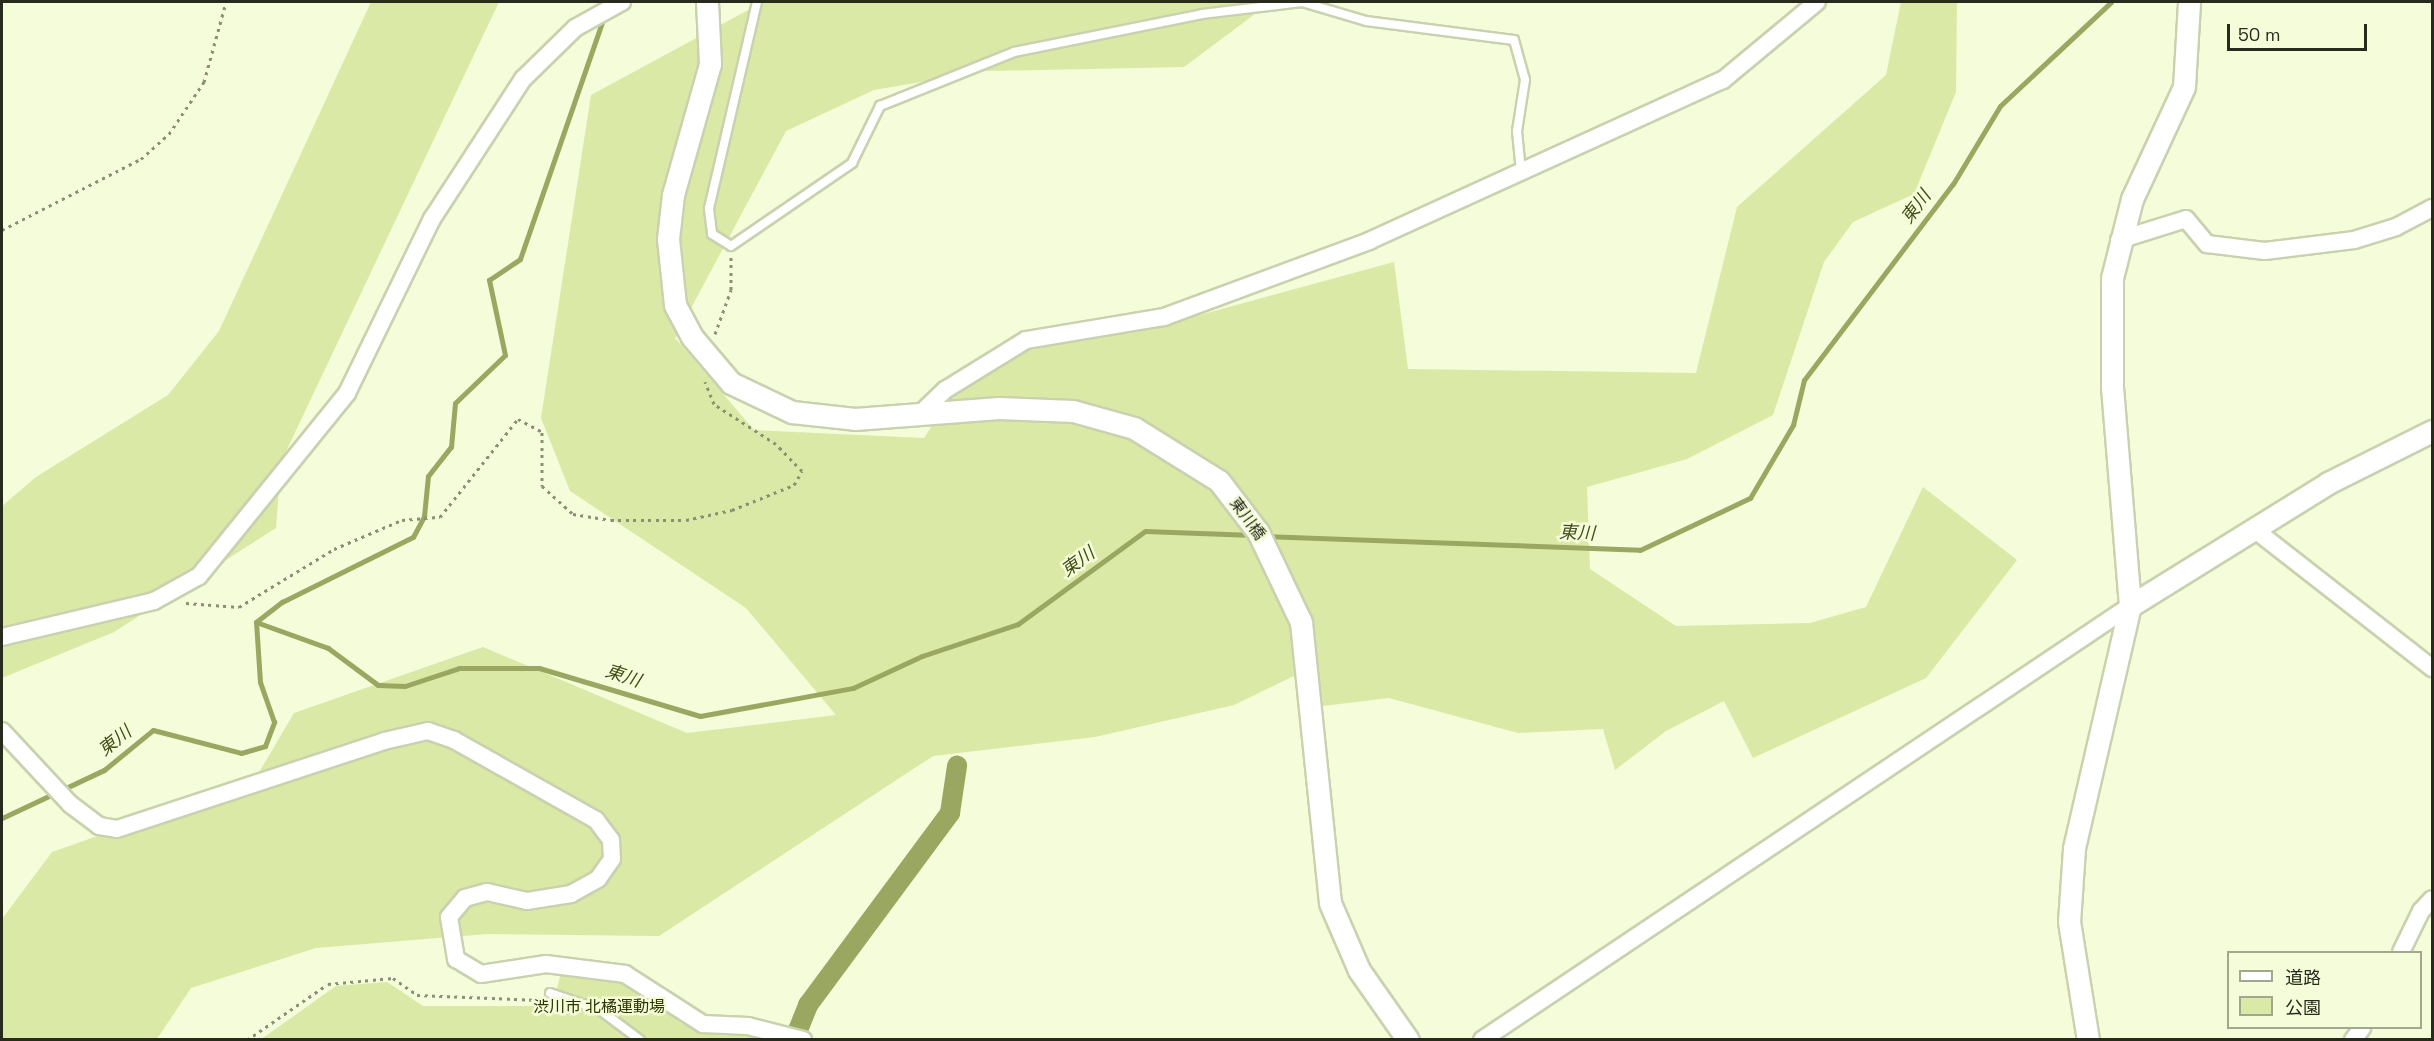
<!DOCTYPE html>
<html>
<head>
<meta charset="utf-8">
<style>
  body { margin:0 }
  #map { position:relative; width:2434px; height:1041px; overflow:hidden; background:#f4fcd9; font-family:"Space Grotesk","Noto Sans JP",sans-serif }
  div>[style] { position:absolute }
  .green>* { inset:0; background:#dae9a5 }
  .stream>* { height:5px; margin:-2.5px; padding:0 2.5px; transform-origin:2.5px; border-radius:2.5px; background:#99a761 }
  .canal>* { height:20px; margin:-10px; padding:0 10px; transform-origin:10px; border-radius:10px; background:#99a761 }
  .path>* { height:3px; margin-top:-1.5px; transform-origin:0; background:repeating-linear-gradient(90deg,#8a9078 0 3px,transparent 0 7.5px) }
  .roads { filter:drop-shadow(2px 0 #c9d1af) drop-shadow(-2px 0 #c9d1af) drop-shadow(0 2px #c9d1af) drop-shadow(0 -2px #c9d1af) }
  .service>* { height:8px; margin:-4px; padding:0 4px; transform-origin:4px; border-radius:4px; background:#fff }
  .minor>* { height:16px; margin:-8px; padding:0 8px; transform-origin:8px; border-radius:8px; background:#fff }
  .tertiary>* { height:21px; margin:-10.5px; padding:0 10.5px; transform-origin:10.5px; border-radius:10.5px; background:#fff }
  span { translate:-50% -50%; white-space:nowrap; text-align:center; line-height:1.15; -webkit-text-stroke:5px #f4fcd9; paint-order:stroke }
  .street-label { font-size:16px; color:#272a1d }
  .park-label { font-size:16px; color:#2e3600 }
  .water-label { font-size:18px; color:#434d18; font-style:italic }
  .frame { position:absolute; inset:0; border:3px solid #272a1d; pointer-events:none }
  .legend { position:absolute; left:2227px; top:951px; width:195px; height:78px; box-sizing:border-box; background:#f4fcd9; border:2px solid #a2a88e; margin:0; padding:8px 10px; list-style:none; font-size:18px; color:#272a1d }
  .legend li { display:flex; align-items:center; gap:12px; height:30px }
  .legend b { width:30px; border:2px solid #a2a88e }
  .scale { position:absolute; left:2227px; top:24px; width:140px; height:27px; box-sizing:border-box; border:3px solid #272a1d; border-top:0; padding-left:8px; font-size:18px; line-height:21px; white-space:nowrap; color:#272a1d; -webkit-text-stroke:4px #f4fcd9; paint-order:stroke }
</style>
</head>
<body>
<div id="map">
  <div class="green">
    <div style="clip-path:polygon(371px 2px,499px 2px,281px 462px,276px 528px,114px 632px,2px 678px,2px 506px,36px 477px,168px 395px,219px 331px)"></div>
    <div style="clip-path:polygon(763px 2px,1271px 2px,1184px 67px,985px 71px,874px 90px,786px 131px,675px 338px,754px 430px,924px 438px,959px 384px,1027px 345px,1163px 325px,1394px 262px,1408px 369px,1696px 373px,1737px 207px,1886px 75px,1901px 2px,1957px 2px,1956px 92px,1914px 194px,1853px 222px,1824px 262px,1773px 415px,1687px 459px,1587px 487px,1590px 569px,1676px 626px,1810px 623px,1866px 607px,1923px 487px,2017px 560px,1926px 678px,1753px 758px,1724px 701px,1666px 731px,1615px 770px,1603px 729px,1518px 733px,1389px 698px,1323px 706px,1313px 618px,1302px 620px,1300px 673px,1234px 705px,1095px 737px,933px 756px,659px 936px,487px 934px,316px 948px,191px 988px,157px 1039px,2px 1039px,2px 919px,52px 852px,254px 781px,294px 713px,483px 647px,687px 733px,836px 715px,746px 608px,570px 491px,541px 418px,591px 95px)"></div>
    <div style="clip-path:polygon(561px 973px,627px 981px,682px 1024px,763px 1039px,260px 1040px,336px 986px,387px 982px,423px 1006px,544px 1006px,553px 1003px)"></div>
  </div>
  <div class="stream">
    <div style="left:1265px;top:536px;width:375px;rotate:2.1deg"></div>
    <div style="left:1640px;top:550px;width:122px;rotate:-25.3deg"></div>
    <div style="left:1750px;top:498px;width:85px;rotate:-59.5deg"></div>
    <div style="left:1793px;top:425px;width:46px;rotate:-76.3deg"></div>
    <div style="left:1804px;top:380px;width:246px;rotate:-52.8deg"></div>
    <div style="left:1953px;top:184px;width:91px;rotate:-58.9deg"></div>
    <div style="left:2000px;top:106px;width:152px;rotate:-43.1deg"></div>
    <div style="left:256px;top:622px;width:77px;rotate:19.9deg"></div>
    <div style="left:328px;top:648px;width:62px;rotate:36.5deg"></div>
    <div style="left:378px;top:685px;width:27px;rotate:2deg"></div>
    <div style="left:405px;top:686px;width:57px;rotate:-18.4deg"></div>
    <div style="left:459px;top:668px;width:80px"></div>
    <div style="left:539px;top:668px;width:168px;rotate:16.6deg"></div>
    <div style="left:700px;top:716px;width:156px;rotate:-10.4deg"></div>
    <div style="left:853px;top:688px;width:76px;rotate:-24.9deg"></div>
    <div style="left:922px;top:656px;width:101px;rotate:-18.4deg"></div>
    <div style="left:1018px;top:624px;width:157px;rotate:-36.2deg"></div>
    <div style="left:1145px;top:531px;width:108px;rotate:2.1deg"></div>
    <div style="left:256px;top:622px;width:33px;rotate:-38deg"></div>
    <div style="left:282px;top:602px;width:146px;rotate:-26.4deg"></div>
    <div style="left:413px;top:537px;width:24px;rotate:-62deg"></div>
    <div style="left:424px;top:516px;width:40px;rotate:-84.3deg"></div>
    <div style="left:428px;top:476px;width:37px;rotate:-52deg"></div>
    <div style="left:451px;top:447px;width:44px;rotate:-84.8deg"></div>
    <div style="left:455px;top:403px;width:69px;rotate:-43.8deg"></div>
    <div style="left:505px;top:355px;width:77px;rotate:-102deg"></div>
    <div style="left:489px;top:280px;width:37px;rotate:-34deg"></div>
    <div style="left:520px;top:259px;width:256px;rotate:-70.9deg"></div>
    <div style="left:2px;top:818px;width:113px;rotate:-25.2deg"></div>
    <div style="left:104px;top:770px;width:63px;rotate:-39.2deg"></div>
    <div style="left:153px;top:730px;width:91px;rotate:14.6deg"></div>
    <div style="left:241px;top:753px;width:25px;rotate:-16deg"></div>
    <div style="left:265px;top:746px;width:26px;rotate:-69deg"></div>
    <div style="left:274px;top:722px;width:42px;rotate:-109.3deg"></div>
    <div style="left:260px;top:682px;width:60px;rotate:-93.8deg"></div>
  </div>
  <div class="canal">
    <div style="left:794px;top:1040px;width:38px;rotate:-68deg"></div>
    <div style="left:808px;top:1005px;width:239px;rotate:-53.5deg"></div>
    <div style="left:950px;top:813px;width:48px;rotate:-81.5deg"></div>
  </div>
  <div class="path">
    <div style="left:2px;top:230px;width:156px;rotate:-27.1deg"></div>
    <div style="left:141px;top:159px;width:38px;rotate:-42deg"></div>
    <div style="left:169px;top:134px;width:63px;rotate:-56.1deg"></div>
    <div style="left:204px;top:82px;width:83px;rotate:-74.6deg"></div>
    <div style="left:715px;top:334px;width:47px;rotate:-70deg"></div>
    <div style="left:731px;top:290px;width:33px;rotate:-90deg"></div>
    <div style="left:186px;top:603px;width:53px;rotate:4.3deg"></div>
    <div style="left:239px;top:607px;width:111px;rotate:-31.4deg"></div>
    <div style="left:334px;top:549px;width:74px;rotate:-23.1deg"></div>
    <div style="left:402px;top:520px;width:38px;rotate:-5deg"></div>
    <div style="left:440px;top:517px;width:125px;rotate:-51.5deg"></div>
    <div style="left:518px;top:419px;width:27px;rotate:28deg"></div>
    <div style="left:542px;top:432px;width:54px;rotate:90deg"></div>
    <div style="left:542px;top:486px;width:42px;rotate:42.1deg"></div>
    <div style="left:573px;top:514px;width:38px;rotate:9deg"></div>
    <div style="left:611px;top:520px;width:75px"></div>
    <div style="left:686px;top:520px;width:47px;rotate:-12.3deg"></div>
    <div style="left:732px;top:510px;width:67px;rotate:-22deg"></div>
    <div style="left:794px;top:485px;width:16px;rotate:-60deg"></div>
    <div style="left:802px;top:471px;width:37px;rotate:-134deg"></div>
    <div style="left:776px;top:444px;width:74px;rotate:-147.2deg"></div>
    <div style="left:714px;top:404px;width:24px;rotate:-112deg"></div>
    <div style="left:247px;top:1040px;width:98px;rotate:-34.7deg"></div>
    <div style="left:328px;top:984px;width:65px;rotate:-5.3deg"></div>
    <div style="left:393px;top:978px;width:29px;rotate:35deg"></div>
    <div style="left:417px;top:995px;width:123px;rotate:2.3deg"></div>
  </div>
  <div class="roads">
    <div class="service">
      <div style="left:757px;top:2px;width:212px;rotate:103.1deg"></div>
      <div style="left:709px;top:209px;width:25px;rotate:83deg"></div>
      <div style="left:712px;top:234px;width:22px;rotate:32deg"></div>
      <div style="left:731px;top:246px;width:147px;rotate:-34.4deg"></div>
      <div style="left:852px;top:163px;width:64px;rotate:-63.8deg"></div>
      <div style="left:880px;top:106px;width:144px;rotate:-21.9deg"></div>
      <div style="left:1014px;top:52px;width:192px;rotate:-11.4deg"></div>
      <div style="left:1202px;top:14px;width:101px;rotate:-6.8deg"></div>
      <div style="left:1302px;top:2px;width:67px;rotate:16.5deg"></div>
      <div style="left:1366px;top:21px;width:149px;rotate:7.3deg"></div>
      <div style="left:1514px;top:40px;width:41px;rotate:74.6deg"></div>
      <div style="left:1525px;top:80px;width:52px;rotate:98.9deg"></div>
      <div style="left:1517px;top:131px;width:41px;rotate:84.4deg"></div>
      <div style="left:550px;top:993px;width:53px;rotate:18.8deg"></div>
      <div style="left:600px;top:1010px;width:50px;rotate:36.9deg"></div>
    </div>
    <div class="minor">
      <div style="left:2119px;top:240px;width:70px;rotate:-17.4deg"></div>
      <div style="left:2186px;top:219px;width:33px;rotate:50deg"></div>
      <div style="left:2207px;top:244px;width:58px;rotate:6.9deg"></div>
      <div style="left:2265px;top:251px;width:90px;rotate:-7deg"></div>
      <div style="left:2354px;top:240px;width:44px;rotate:-17.2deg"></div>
      <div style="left:2396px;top:227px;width:41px;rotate:-27.8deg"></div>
      <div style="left:920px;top:414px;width:35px;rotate:-44deg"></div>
      <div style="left:945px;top:390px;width:95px;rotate:-31.7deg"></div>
      <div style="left:1026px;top:340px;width:140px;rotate:-9.5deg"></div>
      <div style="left:1164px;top:317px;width:219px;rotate:-20.3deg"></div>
      <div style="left:1369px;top:241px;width:389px;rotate:-24.5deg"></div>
      <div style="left:1723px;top:80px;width:122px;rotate:-39.7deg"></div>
      <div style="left:2254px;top:529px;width:226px;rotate:38deg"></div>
      <div style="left:2px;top:637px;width:156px;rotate:-13.3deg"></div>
      <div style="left:154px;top:601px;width:51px;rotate:-29.1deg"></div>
      <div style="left:199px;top:576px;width:235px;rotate:-51deg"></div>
      <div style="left:347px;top:393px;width:194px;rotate:-64deg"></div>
      <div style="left:432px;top:219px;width:167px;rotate:-57deg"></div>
      <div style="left:523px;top:79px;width:73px;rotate:-44.4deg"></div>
      <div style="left:575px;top:28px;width:54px;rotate:-29deg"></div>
      <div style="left:2px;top:731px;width:100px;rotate:47deg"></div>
      <div style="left:70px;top:804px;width:36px;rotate:37deg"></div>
      <div style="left:99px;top:826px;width:18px;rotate:9deg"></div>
      <div style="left:117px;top:829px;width:281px;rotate:-18.2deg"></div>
      <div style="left:384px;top:741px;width:45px;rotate:-12.8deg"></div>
      <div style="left:428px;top:731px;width:28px;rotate:19deg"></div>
      <div style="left:454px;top:740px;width:163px;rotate:29.4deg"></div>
      <div style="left:596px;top:820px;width:25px;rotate:53deg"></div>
      <div style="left:611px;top:840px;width:19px;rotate:87deg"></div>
      <div style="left:612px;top:859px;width:24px;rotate:125deg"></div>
      <div style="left:598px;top:879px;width:31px;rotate:151deg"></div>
      <div style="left:571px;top:894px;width:45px;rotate:171deg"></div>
      <div style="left:527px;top:901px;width:41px;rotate:-167.3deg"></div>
      <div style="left:487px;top:892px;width:23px;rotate:165deg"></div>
      <div style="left:465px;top:898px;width:25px;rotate:130deg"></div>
      <div style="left:449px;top:917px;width:43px;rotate:80.5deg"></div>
      <div style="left:456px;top:959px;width:29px;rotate:31deg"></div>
      <div style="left:481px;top:974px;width:66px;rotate:-8.7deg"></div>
      <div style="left:546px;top:964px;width:80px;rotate:7.2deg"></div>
      <div style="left:625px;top:974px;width:93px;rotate:32.7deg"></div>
      <div style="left:703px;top:1024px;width:45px;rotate:2.5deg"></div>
      <div style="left:748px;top:1026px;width:57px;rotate:14.3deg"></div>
      <div style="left:2401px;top:952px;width:46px;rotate:-64deg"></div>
      <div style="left:2421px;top:911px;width:16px;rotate:-47deg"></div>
      <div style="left:1482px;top:1040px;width:780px;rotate:-33.81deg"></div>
      <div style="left:2353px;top:1040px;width:15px;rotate:-53deg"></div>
    </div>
    <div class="tertiary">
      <div style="left:707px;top:2px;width:62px;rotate:87.2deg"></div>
      <div style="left:710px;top:64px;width:136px;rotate:105.8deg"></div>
      <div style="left:673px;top:195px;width:44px;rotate:96.5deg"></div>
      <div style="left:668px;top:239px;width:66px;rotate:83.9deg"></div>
      <div style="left:675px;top:305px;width:36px;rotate:62deg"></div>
      <div style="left:692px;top:337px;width:60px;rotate:49.7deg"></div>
      <div style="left:731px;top:383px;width:68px;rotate:25.4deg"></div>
      <div style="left:792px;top:412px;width:63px;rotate:6.3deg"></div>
      <div style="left:855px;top:419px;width:144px;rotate:-4.4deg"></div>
      <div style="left:999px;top:408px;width:74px;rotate:2.3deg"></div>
      <div style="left:1073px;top:411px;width:63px;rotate:15.6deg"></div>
      <div style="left:1134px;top:428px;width:100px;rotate:31.9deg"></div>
      <div style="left:1219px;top:481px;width:64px;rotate:52.6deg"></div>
      <div style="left:1258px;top:532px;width:100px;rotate:64.5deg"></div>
      <div style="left:1301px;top:622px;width:282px;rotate:84.1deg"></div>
      <div style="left:1330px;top:903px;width:73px;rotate:66.6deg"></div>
      <div style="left:1359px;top:970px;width:85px;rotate:55deg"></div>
      <div style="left:2130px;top:606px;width:233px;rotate:-31.8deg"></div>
      <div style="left:2328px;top:483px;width:116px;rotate:-26.6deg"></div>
      <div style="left:2088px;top:1040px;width:120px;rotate:-99.1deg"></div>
      <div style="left:2069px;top:922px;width:74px;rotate:-86.1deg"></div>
      <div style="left:2074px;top:848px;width:248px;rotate:-77deg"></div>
      <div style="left:2130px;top:606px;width:220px;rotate:-94.7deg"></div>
      <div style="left:2112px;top:387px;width:109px;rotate:-90deg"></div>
      <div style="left:2112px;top:278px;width:81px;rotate:-75.8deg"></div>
      <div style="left:2132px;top:199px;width:123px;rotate:-65.1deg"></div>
      <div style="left:2184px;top:87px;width:85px;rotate:-86.6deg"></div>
    </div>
  </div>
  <div class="street-label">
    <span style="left:1247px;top:519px;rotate:54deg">東川橋</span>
  </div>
  <div class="park-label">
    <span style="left:599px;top:1007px">渋川市 北橘運動場</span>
  </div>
  <div class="water-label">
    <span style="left:1916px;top:207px;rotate:-53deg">東川</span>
    <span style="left:1577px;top:533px;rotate:2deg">東川</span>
    <span style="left:1078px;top:562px;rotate:-36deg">東川</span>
    <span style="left:623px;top:676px;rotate:18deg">東川</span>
    <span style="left:115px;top:741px;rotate:-39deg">東川</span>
  </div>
  <div class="frame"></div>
  <ul class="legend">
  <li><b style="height:8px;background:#fff"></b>道路</li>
  <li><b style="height:16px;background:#dae9a5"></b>公園</li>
  </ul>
  <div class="scale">50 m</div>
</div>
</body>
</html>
